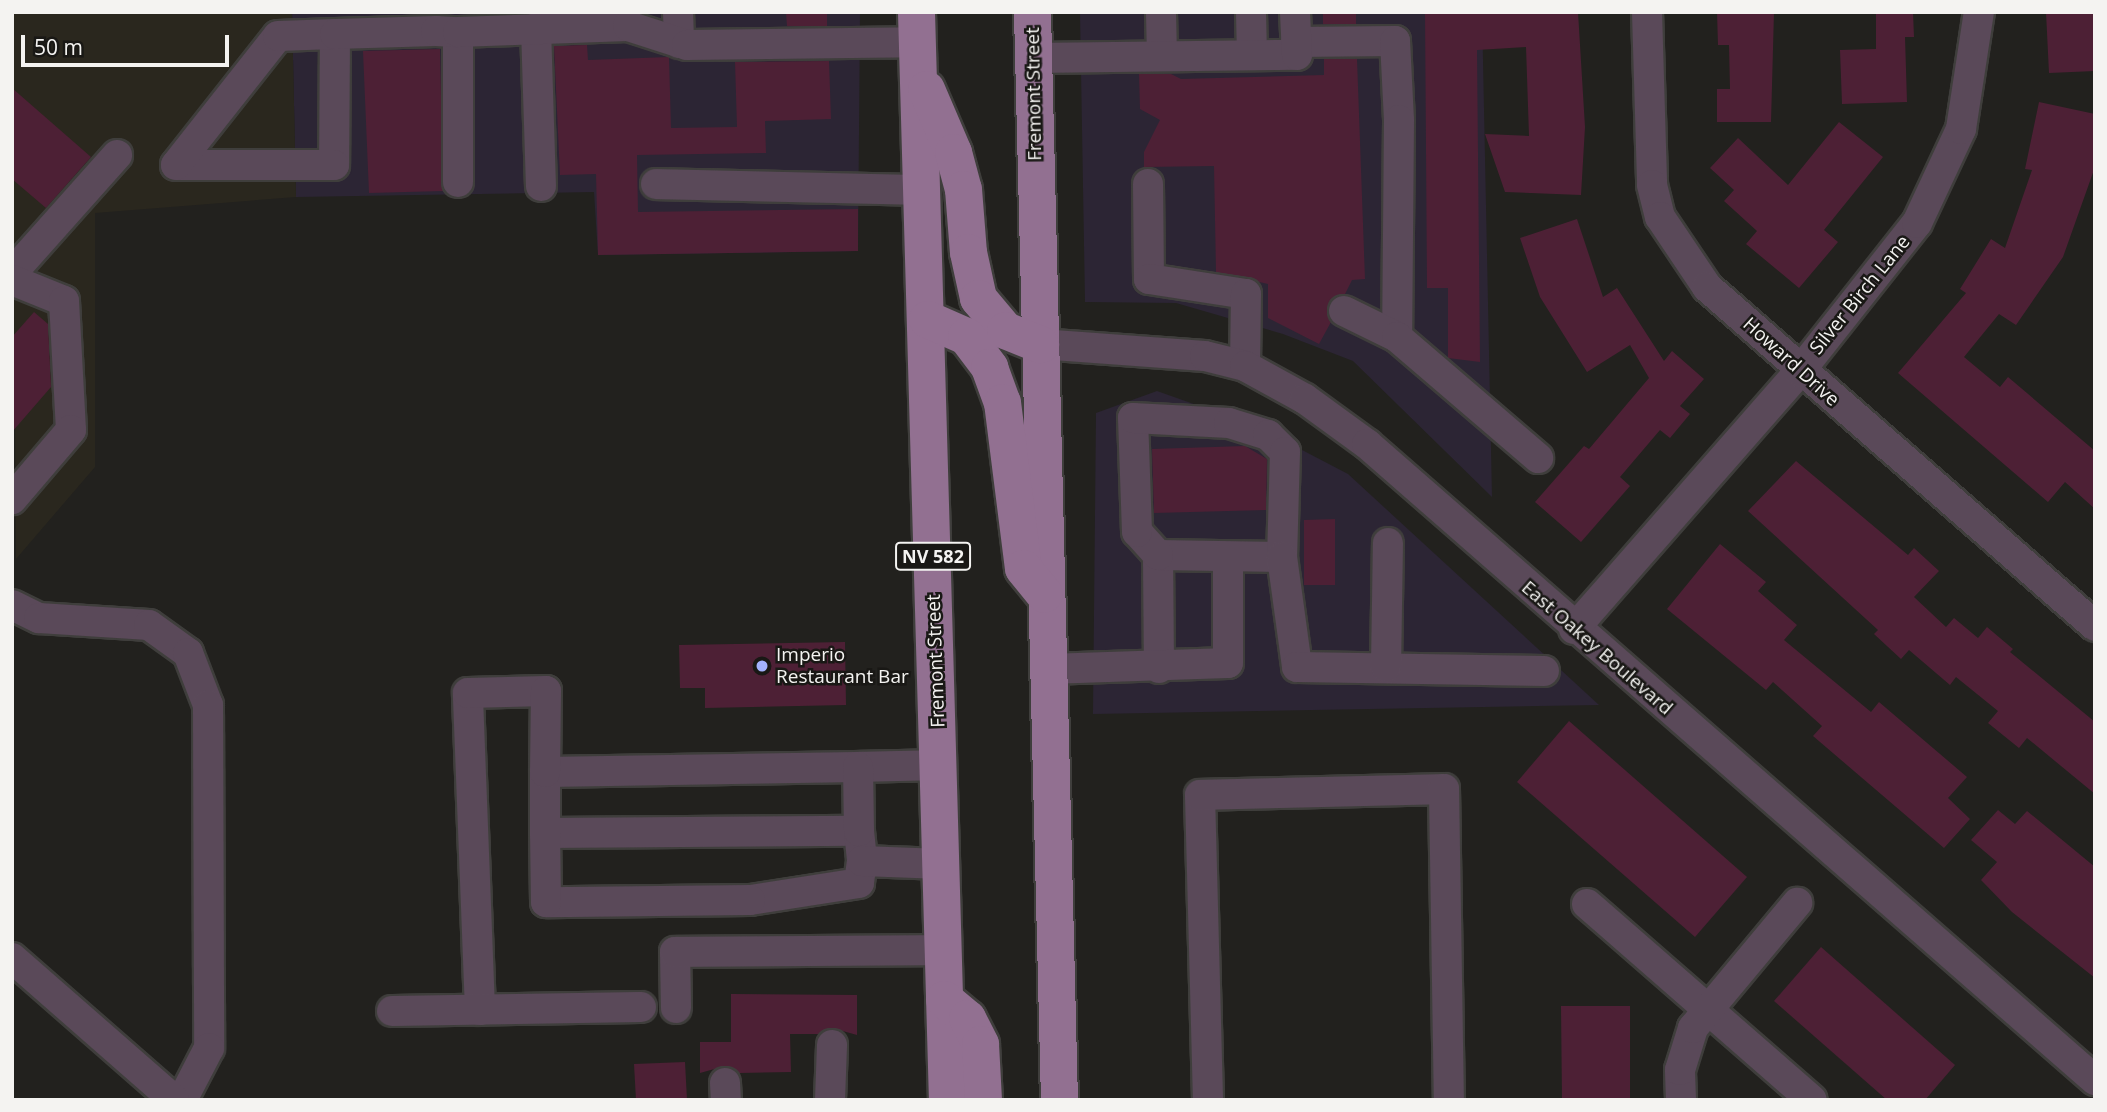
<!DOCTYPE html>
<html>
<head>
<meta charset="utf-8">
<style>
  body { margin:0 }
  #map { position:relative; width:2107px; height:1112px; overflow:hidden; background:#22211e; font-family:"Open Sans",sans-serif }
  div>[style] { position:absolute }
  .commercial>* { inset:0; background:#2c2534 }
  .built>* { inset:0; background:#2a271e }
  .building>* { inset:0; background:#4d2035 }
  .roads { filter:drop-shadow(2px 0 #3f3e3c) drop-shadow(-2px 0 #3f3e3c) drop-shadow(0 2px #3f3e3c) drop-shadow(0 -2px #3f3e3c) }
  .minor>* { height:30px; margin:-15px; padding:0 15px; transform-origin:15px; border-radius:15px; background:#5a4959 }
  .major>* { height:37px; margin:-18.5px; padding:0 18.5px; transform-origin:18.5px; border-radius:18.5px; background:#927091 }
  .dots>* { width:19px; height:19px; translate:-50% -50%; box-sizing:border-box; border:4px solid #191815; border-radius:50% }
  span { translate:-50% -50%; white-space:nowrap; text-align:center; line-height:1.15; -webkit-text-stroke:5px #191815; paint-order:stroke }
  .shield-label span { padding:2px 5px; background:#191815; border:2px solid; border-radius:5px; -webkit-text-stroke-width:0 }
  .shield-label { font-size:18px; color:#f4f3f1; font-weight:700 }
  .street-label { font-size:19px; color:#f4f3f1 }
  .poi-label { font-size:19px; color:#f4f3f1 }
  .left { translate:0 -50%; text-align:left }
  .frame { position:absolute; inset:0; border:14px solid #f4f3f1; pointer-events:none }
  .scale { position:absolute; left:21px; top:35px; width:208px; height:32px; box-sizing:border-box; border:4px solid #f4f3f1; border-top:0; padding-left:9px; font-size:21px; line-height:24px; white-space:nowrap; color:#f4f3f1; -webkit-text-stroke:5px #191815; paint-order:stroke }
</style>
</head>
<body>
<div id="map">
  <div class="commercial">
    <div style="clip-path:polygon(292px 12px,860px 12px,858px 251px,598px 255px,594px 192px,296px 197px)"></div>
    <div style="clip-path:polygon(1080px 12px,1482px 12px,1492px 497px,1353px 361px,1283px 334px,1176px 303px,1085px 302px)"></div>
    <div style="clip-path:polygon(1157px 391px,1256px 426px,1348px 474px,1599px 705px,1093px 714px,1096px 413px)"></div>
  </div>
  <div class="built">
    <div style="clip-path:polygon(12px 12px,292px 12px,296px 197px,95px 213px,95px 467px,16px 559px)"></div>
  </div>
  <div class="building">
    <div style="clip-path:polygon(786px 12px,827px 12px,827px 26px,787px 26px)"></div>
    <div style="clip-path:polygon(1323px 12px,1356px 12px,1356px 24px,1323px 24px)"></div>
    <div style="clip-path:polygon(1425px 12px,1578px 12px,1585px 127px,1581px 195px,1505px 192px,1485px 134px,1529px 136px,1526px 47px,1477px 50px,1480px 362px,1448px 358px,1448px 288px,1427px 288px)"></div>
    <div style="clip-path:polygon(1717px 12px,1774px 12px,1771px 122px,1717px 122px,1717px 89px,1730px 89px,1729px 45px,1718px 45px)"></div>
    <div style="clip-path:polygon(1876px 12px,1913px 12px,1914px 37px,1905px 37px,1907px 102px,1842px 104px,1840px 50px,1876px 49px)"></div>
    <div style="clip-path:polygon(2046px 12px,2095px 12px,2095px 71px,2049px 73px)"></div>
    <div style="clip-path:polygon(587px 45px,588px 60px,669px 57px,671px 128px,737px 127px,735px 62px,829px 61px,831px 119px,765px 121px,766px 153px,637px 155px,638px 212px,858px 209px,858px 251px,598px 255px,596px 174px,560px 175px,554px 46px)"></div>
    <div style="clip-path:polygon(440px 49px,443px 191px,369px 193px,363px 51px)"></div>
    <div style="clip-path:polygon(1324px 59px,1357px 59px,1365px 279px,1352px 280px,1345px 294px,1329px 303px,1331px 322px,1319px 344px,1268px 318px,1268px 284px,1216px 272px,1214px 166px,1144px 167px,1144px 152px,1160px 120px,1140px 109px,1139px 74px,1171px 74px,1181px 79px,1324px 75px)"></div>
    <div style="clip-path:polygon(12px 88px,91px 157px,46px 208px,12px 179px)"></div>
    <div style="clip-path:polygon(2039px 102px,2095px 114px,2095px 167px,2063px 257px,2016px 325px,1999px 314px,1964px 357px,2000px 387px,2008px 377px,2095px 451px,2095px 509px,2065px 482px,2048px 502px,1898px 373px,1966px 293px,1960px 289px,1991px 239px,2005px 248px,2032px 170px,2025px 169px)"></div>
    <div style="clip-path:polygon(1839px 122px,1883px 157px,1824px 230px,1838px 242px,1799px 288px,1746px 244px,1757px 231px,1724px 201px,1734px 190px,1710px 168px,1738px 138px,1788px 185px)"></div>
    <div style="clip-path:polygon(1577px 219px,1603px 297px,1617px 288px,1664px 361px,1672px 351px,1704px 379px,1680px 406px,1690px 414px,1670px 438px,1660px 430px,1620px 477px,1630px 486px,1581px 542px,1535px 502px,1584px 446px,1589px 449px,1649px 378px,1630px 345px,1587px 372px,1540px 297px,1520px 238px)"></div>
    <div style="clip-path:polygon(34px 312px,48px 324px,51px 387px,12px 432px,12px 337px)"></div>
    <div style="clip-path:polygon(1245px 446px,1267px 459px,1266px 510px,1154px 513px,1152px 449px)"></div>
    <div style="clip-path:polygon(1796px 461px,1908px 555px,1914px 548px,1939px 571px,1914px 597px,1946px 627px,1954px 618px,1978px 638px,1987px 627px,2013px 649px,2010px 652px,2095px 722px,2095px 794px,2027px 738px,2019px 748px,1988px 723px,1998px 711px,1956px 677px,1950px 685px,1909px 650px,1901px 659px,1874px 634px,1878px 630px,1748px 511px)"></div>
    <div style="clip-path:polygon(1335px 519px,1335px 585px,1304px 585px,1304px 520px)"></div>
    <div style="clip-path:polygon(1720px 544px,1766px 582px,1758px 591px,1797px 625px,1784px 640px,1871px 712px,1879px 702px,1967px 777px,1948px 798px,1970px 819px,1944px 848px,1813px 736px,1822px 726px,1773px 682px,1766px 690px,1667px 609px)"></div>
    <div style="clip-path:polygon(845px 642px,846px 705px,705px 708px,705px 688px,680px 688px,679px 645px)"></div>
    <div style="clip-path:polygon(1569px 721px,1747px 877px,1695px 937px,1517px 782px)"></div>
    <div style="clip-path:polygon(1998px 810px,2015px 824px,2027px 811px,2095px 867px,2095px 978px,2012px 912px,1981px 880px,1997px 862px,1971px 840px)"></div>
    <div style="clip-path:polygon(1821px 947px,1955px 1065px,1925px 1100px,1887px 1100px,1774px 1001px)"></div>
    <div style="clip-path:polygon(731px 994px,857px 995px,857px 1035px,832px 1028px,818px 1034px,790px 1034px,791px 1072px,739px 1073px,725px 1066px,700px 1073px,700px 1042px,731px 1042px)"></div>
    <div style="clip-path:polygon(1561px 1006px,1630px 1006px,1630px 1100px,1562px 1100px)"></div>
    <div style="clip-path:polygon(685px 1062px,687px 1100px,636px 1100px,634px 1064px)"></div>
  </div>
  <div class="roads">
    <div class="minor">
      <div style="left:678px;top:12px;width:31px;rotate:88deg"></div>
      <div style="left:1161px;top:12px;width:44px;rotate:88.7deg"></div>
      <div style="left:1251px;top:12px;width:43px;rotate:88.7deg"></div>
      <div style="left:1647px;top:12px;width:173px;rotate:88.3deg"></div>
      <div style="left:1652px;top:185px;width:33px;rotate:76deg"></div>
      <div style="left:1660px;top:217px;width:84px;rotate:56.1deg"></div>
      <div style="left:1707px;top:287px;width:515px;rotate:41.14deg"></div>
      <div style="left:536px;top:28px;width:158px;rotate:88.2deg"></div>
      <div style="left:458px;top:32px;width:150px;rotate:90deg"></div>
      <div style="left:335px;top:34px;width:131px;rotate:90.4deg"></div>
      <div style="left:334px;top:165px;width:158px;rotate:180deg"></div>
      <div style="left:176px;top:165px;width:164px;rotate:-51.7deg"></div>
      <div style="left:278px;top:36px;width:57px;rotate:-2deg"></div>
      <div style="left:335px;top:34px;width:101px;rotate:-1.7deg"></div>
      <div style="left:436px;top:31px;width:22px;rotate:3deg"></div>
      <div style="left:458px;top:32px;width:170px;rotate:-2deg"></div>
      <div style="left:628px;top:26px;width:62px;rotate:17.9deg"></div>
      <div style="left:687px;top:45px;width:230px;rotate:-0.7deg"></div>
      <div style="left:1296px;top:42px;width:99px;rotate:-0.6deg"></div>
      <div style="left:1395px;top:41px;width:79px;rotate:87.1deg"></div>
      <div style="left:1399px;top:120px;width:217px;rotate:90.5deg"></div>
      <div style="left:1033px;top:58px;width:264px;rotate:-0.7deg"></div>
      <div style="left:1297px;top:55px;width:43px;rotate:-92.7deg"></div>
      <div style="left:656px;top:184px;width:266px;rotate:1.3deg"></div>
      <div style="left:1148px;top:184px;width:95px;rotate:89.4deg"></div>
      <div style="left:1149px;top:279px;width:98px;rotate:8.8deg"></div>
      <div style="left:1246px;top:294px;width:72px;rotate:90.8deg"></div>
      <div style="left:12px;top:273px;width:158px;rotate:-48.3deg"></div>
      <div style="left:12px;top:280px;width:56px;rotate:22deg"></div>
      <div style="left:64px;top:301px;width:129px;rotate:86.9deg"></div>
      <div style="left:71px;top:430px;width:91px;rotate:130.5deg"></div>
      <div style="left:1344px;top:311px;width:59px;rotate:26.1deg"></div>
      <div style="left:1397px;top:337px;width:186px;rotate:40.6deg"></div>
      <div style="left:1040px;top:344px;width:165px;rotate:4.2deg"></div>
      <div style="left:1205px;top:356px;width:41px;rotate:14deg"></div>
      <div style="left:1245px;top:366px;width:68px;rotate:28.8deg"></div>
      <div style="left:1305px;top:399px;width:77px;rotate:36deg"></div>
      <div style="left:1367px;top:444px;width:967px;rotate:41.14deg"></div>
      <div style="left:1158px;top:555px;width:113px;rotate:89.5deg"></div>
      <div style="left:1282px;top:557px;width:124px;rotate:-179.1deg"></div>
      <div style="left:1158px;top:555px;width:31px;rotate:-132deg"></div>
      <div style="left:1137px;top:532px;width:114px;rotate:-92deg"></div>
      <div style="left:1133px;top:418px;width:96px;rotate:3deg"></div>
      <div style="left:1229px;top:423px;width:41px;rotate:17.1deg"></div>
      <div style="left:1268px;top:435px;width:24px;rotate:45deg"></div>
      <div style="left:1285px;top:452px;width:105px;rotate:91.6deg"></div>
      <div style="left:1282px;top:557px;width:111px;rotate:82.2deg"></div>
      <div style="left:1297px;top:667px;width:247px;rotate:0.9deg"></div>
      <div style="left:12px;top:605px;width:30px;rotate:26deg"></div>
      <div style="left:39px;top:618px;width:110px;rotate:3.6deg"></div>
      <div style="left:149px;top:625px;width:48px;rotate:35.7deg"></div>
      <div style="left:188px;top:653px;width:56px;rotate:69deg"></div>
      <div style="left:208px;top:705px;width:343px;rotate:89.8deg"></div>
      <div style="left:209px;top:1048px;width:59px;rotate:117.4deg"></div>
      <div style="left:1574px;top:629px;width:343px;rotate:-48.8deg"></div>
      <div style="left:1800px;top:371px;width:189px;rotate:-51.7deg"></div>
      <div style="left:1917px;top:223px;width:104px;rotate:-64.9deg"></div>
      <div style="left:1961px;top:129px;width:118px;rotate:-81.3deg"></div>
      <div style="left:1386px;top:667px;width:124px;rotate:-89.1deg"></div>
      <div style="left:1048px;top:669px;width:180px;rotate:-1.9deg"></div>
      <div style="left:1228px;top:663px;width:106px;rotate:-90deg"></div>
      <div style="left:858px;top:767px;width:81px;rotate:-1.4deg"></div>
      <div style="left:545px;top:833px;width:314px;rotate:-0.4deg"></div>
      <div style="left:859px;top:831px;width:30px;rotate:84deg"></div>
      <div style="left:862px;top:861px;width:22px;rotate:98deg"></div>
      <div style="left:859px;top:883px;width:110px;rotate:171.1deg"></div>
      <div style="left:750px;top:900px;width:204px;rotate:179.4deg"></div>
      <div style="left:546px;top:902px;width:69px;rotate:-90.8deg"></div>
      <div style="left:545px;top:833px;width:61px;rotate:-90deg"></div>
      <div style="left:545px;top:772px;width:313px;rotate:-0.9deg"></div>
      <div style="left:858px;top:767px;width:64px;rotate:89.1deg"></div>
      <div style="left:862px;top:861px;width:80px;rotate:2.1deg"></div>
      <div style="left:1587px;top:904px;width:298px;rotate:41.1deg"></div>
      <div style="left:12px;top:958px;width:215px;rotate:41.2deg"></div>
      <div style="left:676px;top:1008px;width:56px;rotate:-91deg"></div>
      <div style="left:675px;top:952px;width:268px;rotate:-0.4deg"></div>
      <div style="left:480px;top:1010px;width:317px;rotate:-92.2deg"></div>
      <div style="left:468px;top:693px;width:78px;rotate:-1.5deg"></div>
      <div style="left:546px;top:691px;width:81px;rotate:90.7deg"></div>
      <div style="left:392px;top:1011px;width:249px;rotate:-0.9deg"></div>
      <div style="left:725px;top:1083px;width:17px;rotate:87deg"></div>
      <div style="left:830px;top:1100px;width:55px;rotate:-87.9deg"></div>
      <div style="left:1208px;top:1100px;width:305px;rotate:-91.5deg"></div>
      <div style="left:1200px;top:795px;width:244px;rotate:-1.4deg"></div>
      <div style="left:1444px;top:789px;width:311px;rotate:89.1deg"></div>
      <div style="left:1681px;top:1100px;width:30px;rotate:-92deg"></div>
      <div style="left:1680px;top:1070px;width:44px;rotate:-72.8deg"></div>
      <div style="left:1693px;top:1028px;width:163px;rotate:-50.2deg"></div>
    </div>
    <div class="major">
      <div style="left:916px;top:12px;width:1088px;rotate:88.37deg"></div>
      <div style="left:1032px;top:12px;width:1088px;rotate:88.58deg"></div>
      <div style="left:926px;top:89px;width:69px;rotate:66.8deg"></div>
      <div style="left:953px;top:152px;width:38px;rotate:75deg"></div>
      <div style="left:963px;top:189px;width:63px;rotate:85.5deg"></div>
      <div style="left:968px;top:252px;width:47px;rotate:77.7deg"></div>
      <div style="left:978px;top:298px;width:42px;rotate:49.8deg"></div>
      <div style="left:1005px;top:330px;width:38px;rotate:22deg"></div>
      <div style="left:927px;top:319px;width:43px;rotate:23.6deg"></div>
      <div style="left:966px;top:336px;width:39px;rotate:53deg"></div>
      <div style="left:989px;top:367px;width:37px;rotate:70deg"></div>
      <div style="left:1002px;top:402px;width:167px;rotate:82.8deg"></div>
      <div style="left:1023px;top:568px;width:33px;rotate:51deg"></div>
      <div style="left:944px;top:999px;width:30px;rotate:40deg"></div>
      <div style="left:967px;top:1018px;width:29px;rotate:63deg"></div>
      <div style="left:980px;top:1044px;width:56px;rotate:86.9deg"></div>
    </div>
  </div>
  <div class="dots">
    <div style="left:762px;top:666px;background:#a3b2fd"></div>
  </div>
  <div class="shield-label">
    <span style="left:933px;top:556px">NV 582</span>
  </div>
  <div class="street-label">
    <span style="left:1034px;top:94px;rotate:-91deg">Fremont Street</span>
    <span style="left:1860px;top:295px;rotate:-51deg">Silver Birch Lane</span>
    <span style="left:1791px;top:362px;rotate:42deg">Howard Drive</span>
    <span style="left:1597px;top:648px;rotate:41deg">East Oakey Boulevard</span>
    <span style="left:936px;top:661px;rotate:-92deg">Fremont Street</span>
  </div>
  <div class="poi-label">
    <span class="left" style="left:776px;top:666px">Imperio<br>Restaurant Bar</span>
  </div>
  <div class="frame"></div>
  <div class="scale">50 m</div>
</div>
</body>
</html>
